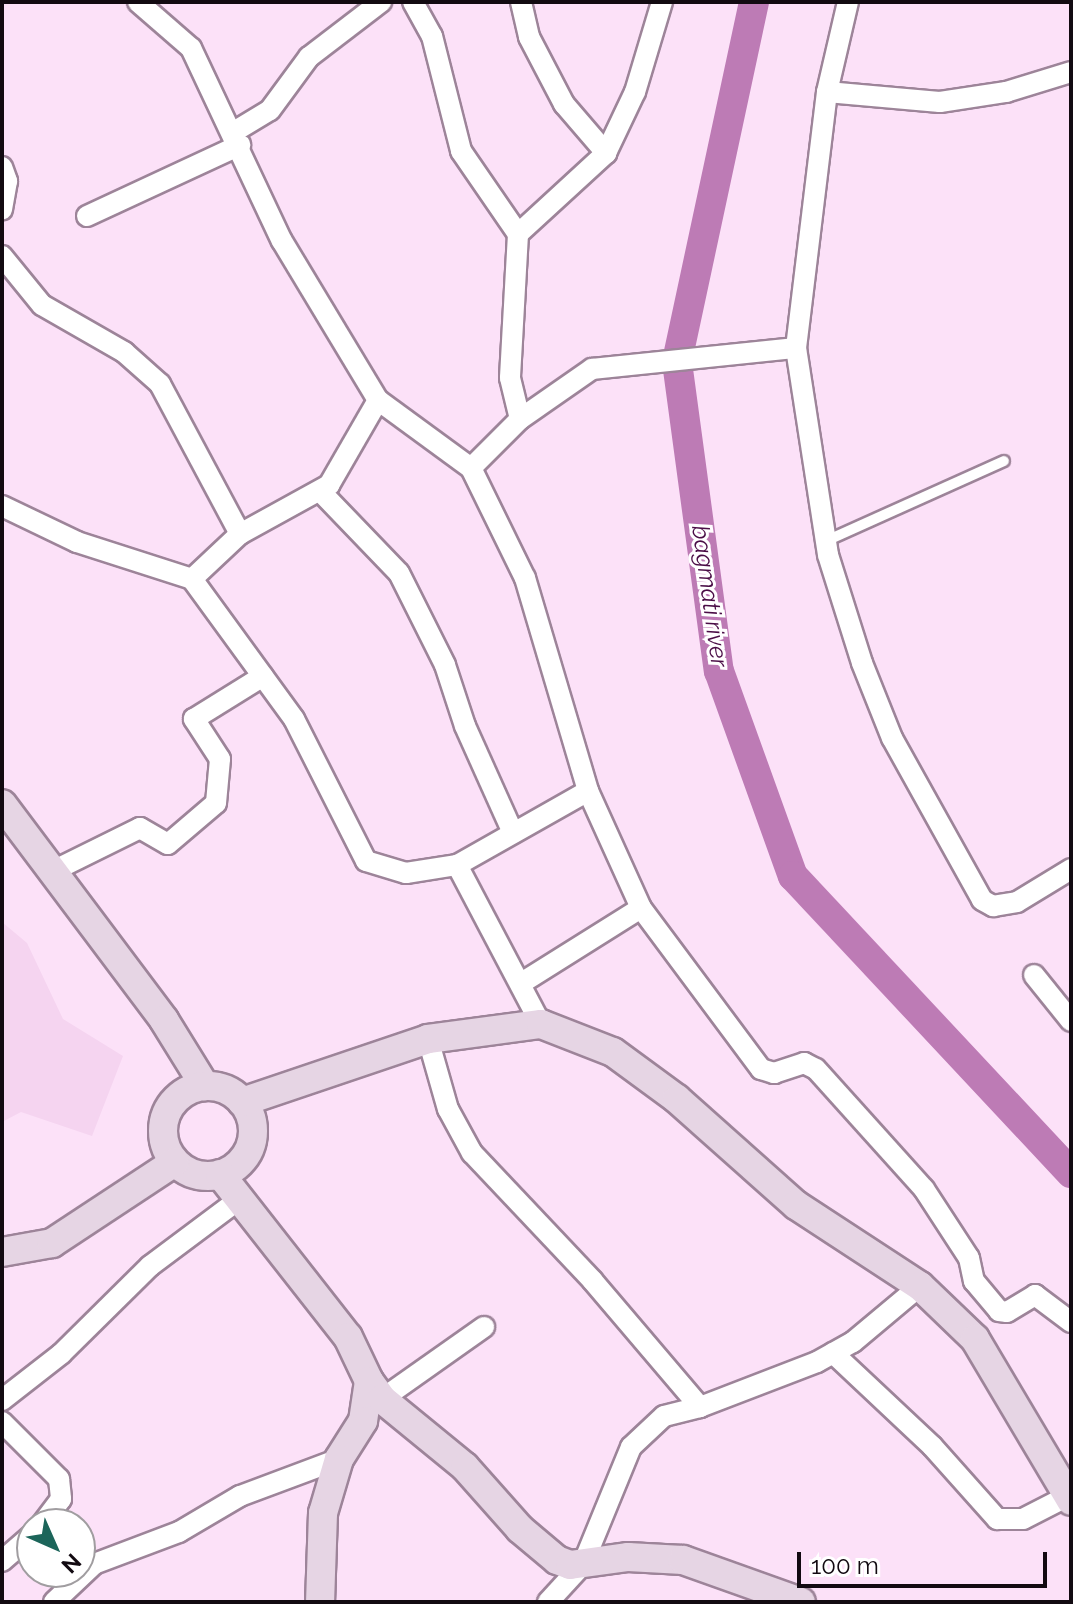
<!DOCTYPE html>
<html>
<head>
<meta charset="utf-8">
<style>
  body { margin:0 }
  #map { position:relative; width:1073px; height:1604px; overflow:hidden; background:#fce1f8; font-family:Raleway,sans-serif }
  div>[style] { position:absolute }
  .built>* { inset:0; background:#f5d4f0 }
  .river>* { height:30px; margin:-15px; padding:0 15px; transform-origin:15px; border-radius:15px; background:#bd7bb5 }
  .roads { filter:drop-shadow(2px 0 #9d8499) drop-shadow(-2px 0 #9d8499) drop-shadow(0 2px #9d8499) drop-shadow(0 -2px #9d8499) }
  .lane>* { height:10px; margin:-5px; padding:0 5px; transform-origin:5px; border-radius:5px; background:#fff }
  .street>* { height:20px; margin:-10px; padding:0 10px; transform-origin:10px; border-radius:10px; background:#fff }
  .secondary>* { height:28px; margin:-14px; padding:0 14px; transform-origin:14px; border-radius:14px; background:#e6d5e4 }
  .secondary>.ring { margin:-14px; padding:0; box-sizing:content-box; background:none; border:28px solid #e6d5e4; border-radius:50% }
  span { translate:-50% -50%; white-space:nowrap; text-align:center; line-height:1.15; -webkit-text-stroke:6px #fff; paint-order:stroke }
  .water-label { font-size:24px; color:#4a0d46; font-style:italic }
  .frame { position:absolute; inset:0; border:4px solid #120a11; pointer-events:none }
  .north { position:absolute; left:16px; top:1508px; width:80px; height:80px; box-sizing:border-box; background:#fff; border:2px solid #a09da0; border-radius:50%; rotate:135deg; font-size:22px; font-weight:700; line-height:32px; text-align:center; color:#120a11 }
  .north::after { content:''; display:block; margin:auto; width:28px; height:36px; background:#1c655a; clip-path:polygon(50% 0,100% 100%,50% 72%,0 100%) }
  .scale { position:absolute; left:797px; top:1552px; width:250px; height:36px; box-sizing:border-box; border:4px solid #120a11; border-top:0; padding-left:10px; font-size:24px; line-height:28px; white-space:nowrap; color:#120a11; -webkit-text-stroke:6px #fff; paint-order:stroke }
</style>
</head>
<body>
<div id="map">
  <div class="built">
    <div style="clip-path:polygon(2px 922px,27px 943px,63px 1019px,123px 1056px,92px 1136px,21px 1112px,2px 1122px)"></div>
  </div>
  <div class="river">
    <div style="left:754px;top:2px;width:368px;rotate:102.1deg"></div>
    <div style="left:677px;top:362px;width:312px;rotate:82.3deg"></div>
    <div style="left:719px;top:671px;width:218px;rotate:70.2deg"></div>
    <div style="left:793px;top:876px;width:407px;rotate:46.9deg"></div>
  </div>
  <div class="roads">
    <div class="lane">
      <div style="left:826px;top:541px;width:195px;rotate:-24.2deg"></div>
    </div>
    <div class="street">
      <div style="left:138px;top:2px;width:70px;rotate:41deg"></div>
      <div style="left:191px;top:48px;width:213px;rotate:64.8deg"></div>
      <div style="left:282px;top:241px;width:186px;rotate:58.9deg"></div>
      <div style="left:378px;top:400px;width:115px;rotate:36.2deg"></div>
      <div style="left:471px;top:468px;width:123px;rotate:63.9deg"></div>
      <div style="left:525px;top:578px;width:222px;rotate:73.5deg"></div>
      <div style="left:588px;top:791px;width:150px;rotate:150.5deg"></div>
      <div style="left:413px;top:2px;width:39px;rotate:61deg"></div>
      <div style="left:432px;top:36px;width:119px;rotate:75.8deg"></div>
      <div style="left:461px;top:151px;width:101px;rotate:55.5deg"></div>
      <div style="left:518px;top:234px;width:144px;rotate:93.2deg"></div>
      <div style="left:510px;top:378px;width:42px;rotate:76.3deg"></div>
      <div style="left:521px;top:2px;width:36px;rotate:77deg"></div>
      <div style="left:529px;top:37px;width:76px;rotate:62.4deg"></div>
      <div style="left:564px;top:104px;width:65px;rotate:49.4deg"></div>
      <div style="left:827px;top:92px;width:113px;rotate:5.1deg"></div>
      <div style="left:940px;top:102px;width:67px;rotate:-8.6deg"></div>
      <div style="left:1006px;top:92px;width:68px;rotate:-17.1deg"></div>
      <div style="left:232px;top:133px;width:44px;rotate:-31.2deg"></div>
      <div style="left:270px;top:110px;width:66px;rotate:-53.7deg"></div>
      <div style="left:309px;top:57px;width:91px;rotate:-37.4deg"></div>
      <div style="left:2px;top:167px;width:15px;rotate:70deg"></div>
      <div style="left:7px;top:181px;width:29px;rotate:100deg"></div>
      <div style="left:87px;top:216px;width:169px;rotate:-24.9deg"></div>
      <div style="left:518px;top:234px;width:120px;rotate:-42.6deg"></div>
      <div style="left:606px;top:153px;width:68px;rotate:-64.6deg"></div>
      <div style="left:635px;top:92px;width:94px;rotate:-73.3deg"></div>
      <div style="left:2px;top:256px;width:63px;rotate:50.8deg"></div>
      <div style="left:42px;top:305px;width:95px;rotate:29.8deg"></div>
      <div style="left:124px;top:352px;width:48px;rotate:41.6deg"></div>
      <div style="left:160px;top:384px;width:170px;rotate:61.9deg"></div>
      <div style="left:796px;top:348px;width:258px;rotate:-83.1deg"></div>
      <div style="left:827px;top:92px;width:92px;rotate:-76.9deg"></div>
      <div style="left:471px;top:468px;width:69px;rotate:-45deg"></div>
      <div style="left:520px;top:419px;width:88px;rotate:-34.8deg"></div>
      <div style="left:592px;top:369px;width:205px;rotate:-5.9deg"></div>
      <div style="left:796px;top:348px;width:209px;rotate:81.2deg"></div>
      <div style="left:828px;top:555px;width:113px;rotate:72.5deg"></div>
      <div style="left:862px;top:663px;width:81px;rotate:68.2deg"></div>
      <div style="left:892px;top:738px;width:185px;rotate:60.9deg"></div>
      <div style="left:982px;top:900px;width:13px;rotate:29deg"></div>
      <div style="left:993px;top:906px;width:24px;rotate:-9deg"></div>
      <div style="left:1017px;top:902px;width:63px;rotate:-31.4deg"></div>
      <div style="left:321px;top:492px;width:112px;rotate:46.1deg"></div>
      <div style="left:399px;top:573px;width:103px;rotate:63.4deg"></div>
      <div style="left:445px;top:665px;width:64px;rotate:71.8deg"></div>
      <div style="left:465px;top:726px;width:117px;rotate:65.8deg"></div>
      <div style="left:2px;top:506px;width:83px;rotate:25.6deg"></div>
      <div style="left:77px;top:542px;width:121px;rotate:17.8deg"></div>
      <div style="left:192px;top:579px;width:173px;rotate:53.9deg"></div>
      <div style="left:294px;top:719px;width:159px;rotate:63.1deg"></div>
      <div style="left:366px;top:861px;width:42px;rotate:16.7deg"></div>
      <div style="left:406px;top:873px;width:52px;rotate:-8.9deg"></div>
      <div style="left:457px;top:865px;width:180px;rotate:62.2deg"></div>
      <div style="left:192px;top:579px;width:66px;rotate:-43.2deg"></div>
      <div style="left:240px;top:534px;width:102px;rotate:-28.8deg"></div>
      <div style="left:329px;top:485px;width:98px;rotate:-60deg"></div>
      <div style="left:588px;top:791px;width:128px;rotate:65.6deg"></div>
      <div style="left:641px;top:908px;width:201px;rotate:53.3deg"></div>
      <div style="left:761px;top:1069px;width:14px;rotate:17deg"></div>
      <div style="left:774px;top:1073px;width:32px;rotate:-18deg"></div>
      <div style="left:804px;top:1063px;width:13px;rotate:27deg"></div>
      <div style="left:816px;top:1069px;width:161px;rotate:48deg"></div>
      <div style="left:924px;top:1189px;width:82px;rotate:56.9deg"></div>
      <div style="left:969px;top:1258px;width:24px;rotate:78deg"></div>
      <div style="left:974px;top:1281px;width:39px;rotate:50deg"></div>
      <div style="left:999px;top:1311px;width:8px;rotate:7deg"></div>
      <div style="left:1007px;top:1312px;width:33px;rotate:-31deg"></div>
      <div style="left:1035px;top:1295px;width:45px;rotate:36.9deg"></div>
      <div style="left:53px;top:871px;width:97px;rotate:-26.3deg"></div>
      <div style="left:140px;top:828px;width:32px;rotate:30deg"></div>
      <div style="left:168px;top:844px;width:63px;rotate:-40.5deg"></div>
      <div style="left:216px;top:803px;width:44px;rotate:-84.8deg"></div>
      <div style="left:220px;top:759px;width:48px;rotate:-123deg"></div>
      <div style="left:194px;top:719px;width:81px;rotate:-31.9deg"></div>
      <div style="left:1034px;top:975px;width:59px;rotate:51.2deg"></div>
      <div style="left:523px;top:982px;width:139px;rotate:-32.1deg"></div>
      <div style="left:428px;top:1039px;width:73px;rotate:74.1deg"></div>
      <div style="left:448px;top:1109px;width:50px;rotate:61.4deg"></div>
      <div style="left:472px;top:1153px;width:175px;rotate:46.6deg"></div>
      <div style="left:592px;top:1280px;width:167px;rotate:49.6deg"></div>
      <div style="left:700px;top:1407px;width:37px;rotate:166deg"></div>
      <div style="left:664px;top:1416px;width:45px;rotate:136.8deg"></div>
      <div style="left:631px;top:1447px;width:126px;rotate:112.3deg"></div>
      <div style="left:583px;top:1564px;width:52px;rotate:132.6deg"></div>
      <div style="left:833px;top:1353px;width:136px;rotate:43.2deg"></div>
      <div style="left:932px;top:1446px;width:98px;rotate:48.3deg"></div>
      <div style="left:997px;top:1519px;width:26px"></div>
      <div style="left:1023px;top:1519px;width:51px;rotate:-27.1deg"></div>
      <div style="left:382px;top:1399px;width:125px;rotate:-35.2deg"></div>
      <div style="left:2px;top:1400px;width:75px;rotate:-37.9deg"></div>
      <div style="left:61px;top:1354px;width:125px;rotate:-44.7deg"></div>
      <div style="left:150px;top:1266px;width:109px;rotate:-36.8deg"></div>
      <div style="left:700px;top:1407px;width:125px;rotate:-21deg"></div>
      <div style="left:817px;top:1362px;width:41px;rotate:-29.1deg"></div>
      <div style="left:853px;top:1342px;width:87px;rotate:-39.9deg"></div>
      <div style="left:2px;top:1422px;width:81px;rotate:45deg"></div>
      <div style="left:59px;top:1479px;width:20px;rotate:84deg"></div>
      <div style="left:61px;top:1499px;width:31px;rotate:127deg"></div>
      <div style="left:2px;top:1561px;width:40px;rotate:-41deg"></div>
      <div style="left:54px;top:1602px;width:55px;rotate:-43.5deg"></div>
      <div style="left:94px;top:1564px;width:91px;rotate:-20.6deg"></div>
      <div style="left:179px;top:1532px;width:71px;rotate:-30.5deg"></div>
      <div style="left:240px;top:1496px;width:106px;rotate:-20.5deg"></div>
    </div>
    <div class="secondary">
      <div style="left:2px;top:804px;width:270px;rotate:53.1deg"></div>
      <div style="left:164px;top:1020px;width:78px;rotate:58.2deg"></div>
      <div class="ring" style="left:163px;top:1086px;width:62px;height:62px"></div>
      <div style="left:242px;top:1102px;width:196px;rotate:-18.7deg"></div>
      <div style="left:428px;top:1039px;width:114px;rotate:-7.6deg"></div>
      <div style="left:541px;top:1024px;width:77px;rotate:21.3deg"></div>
      <div style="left:613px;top:1052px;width:79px;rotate:36.3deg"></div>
      <div style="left:677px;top:1099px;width:159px;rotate:41.7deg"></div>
      <div style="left:796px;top:1205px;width:148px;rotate:33.2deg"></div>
      <div style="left:920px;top:1286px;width:76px;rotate:43.9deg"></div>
      <div style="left:975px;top:1339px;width:188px;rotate:59.3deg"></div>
      <div style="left:220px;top:1174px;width:207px;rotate:51.9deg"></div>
      <div style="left:348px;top:1337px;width:49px;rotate:64.5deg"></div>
      <div style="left:369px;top:1381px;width:40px;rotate:98.5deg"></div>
      <div style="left:363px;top:1421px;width:45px;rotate:122.3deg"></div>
      <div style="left:339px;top:1459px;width:56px;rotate:106.5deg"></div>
      <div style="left:323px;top:1513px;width:89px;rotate:91.9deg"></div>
      <div style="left:2px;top:1252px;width:51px;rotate:-10.2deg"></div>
      <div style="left:52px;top:1243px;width:147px;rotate:-33.4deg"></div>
      <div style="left:369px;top:1381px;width:22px;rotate:54deg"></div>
      <div style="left:382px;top:1399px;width:107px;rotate:39.3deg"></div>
      <div style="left:465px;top:1467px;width:83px;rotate:48.4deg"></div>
      <div style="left:520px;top:1529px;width:48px;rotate:40deg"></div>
      <div style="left:557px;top:1560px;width:14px;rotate:21deg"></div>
      <div style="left:570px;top:1565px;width:59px;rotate:-7.9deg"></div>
      <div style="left:628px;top:1557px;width:55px;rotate:3.1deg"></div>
      <div style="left:683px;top:1560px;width:125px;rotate:19.6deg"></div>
    </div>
  </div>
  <div class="water-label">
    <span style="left:710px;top:596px;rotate:82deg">bagmati river</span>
  </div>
  <div class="frame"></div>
  <div class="north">N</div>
  <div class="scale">100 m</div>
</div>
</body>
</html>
